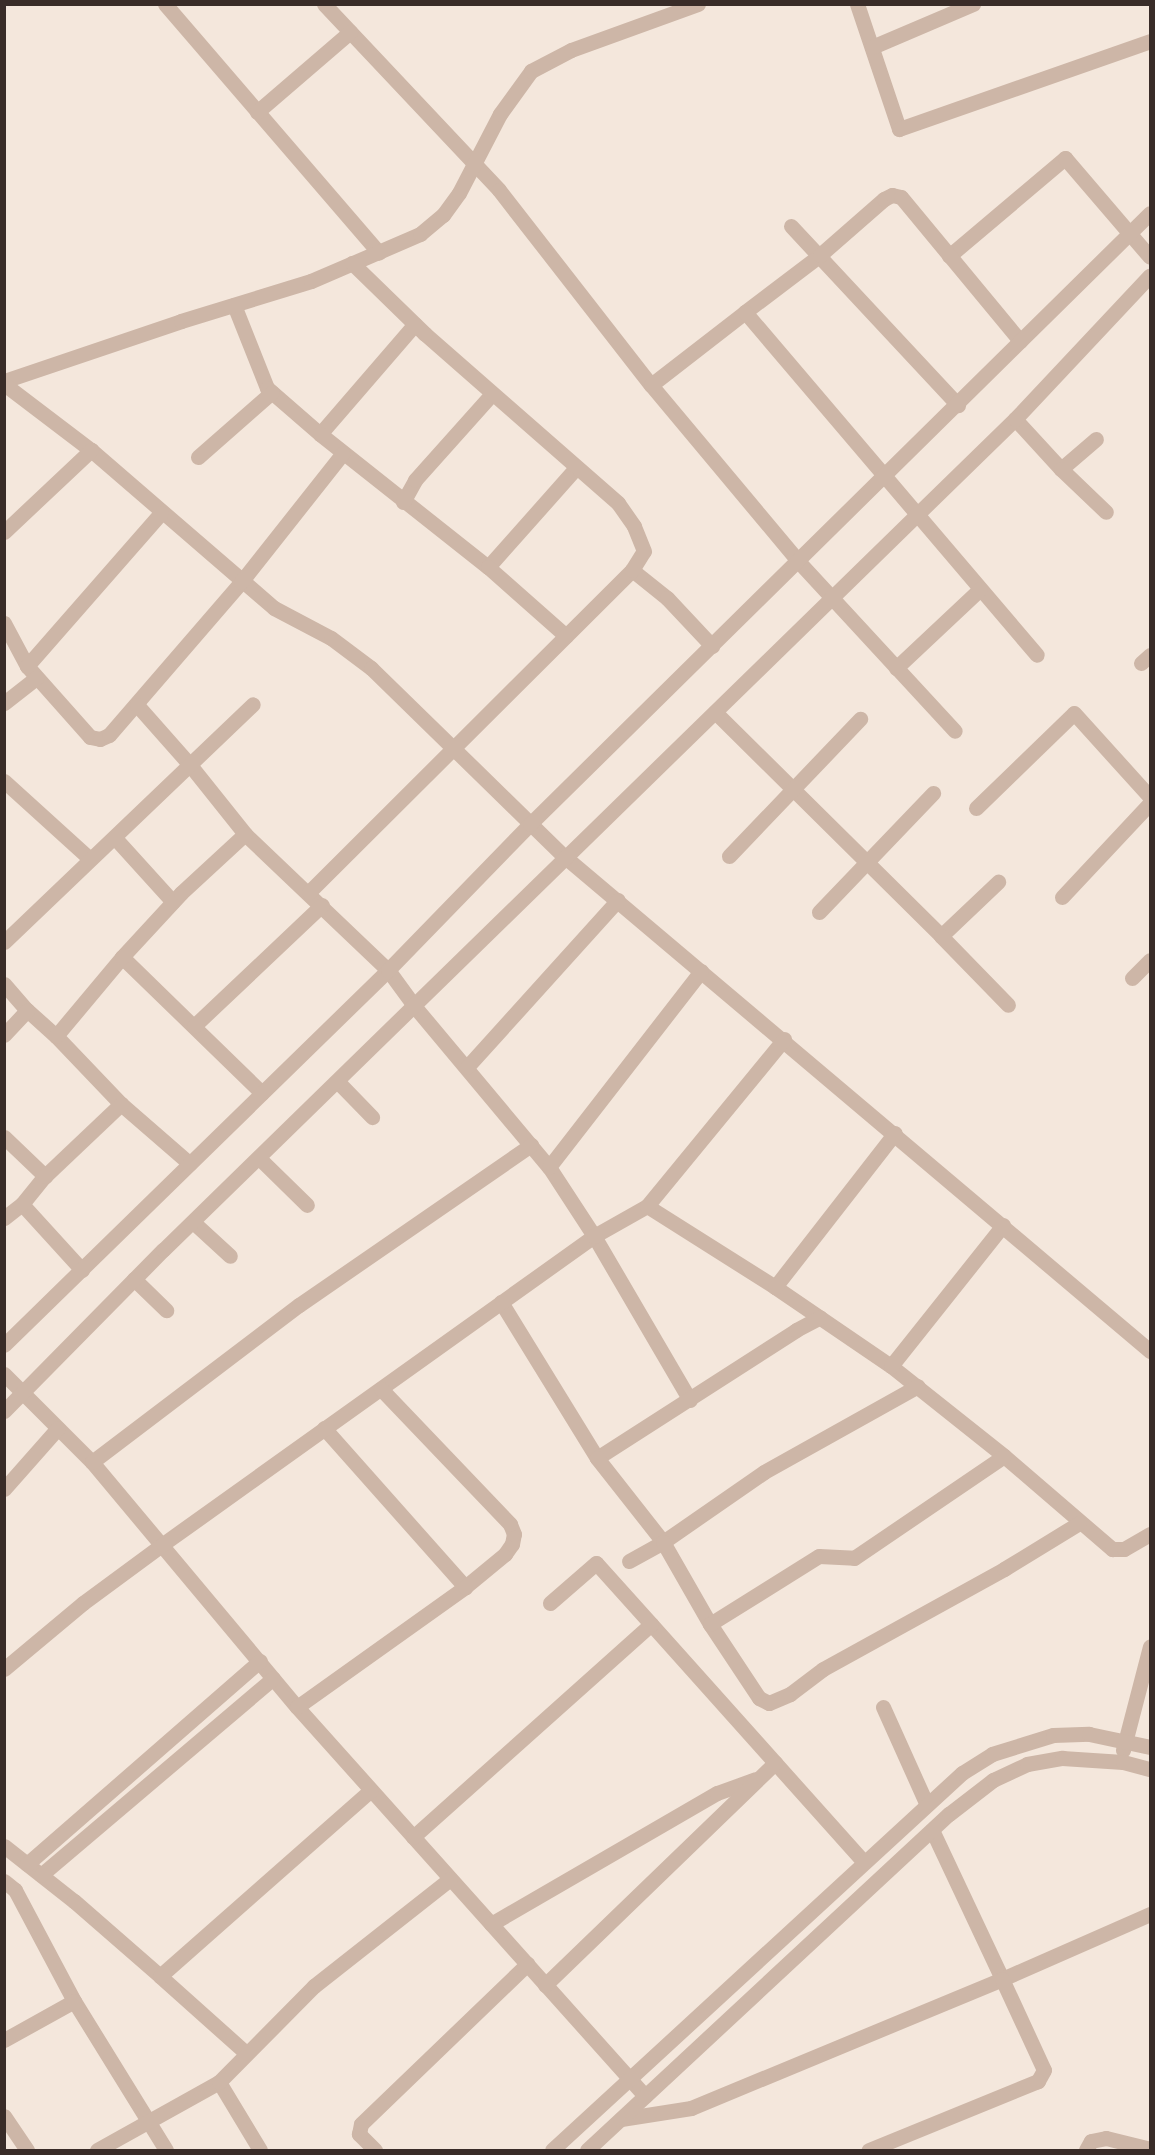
<!DOCTYPE html>
<html>
<head>
<meta charset="utf-8">
<style>
  body { margin:0 }
  #map { position:relative; width:1155px; height:2155px; overflow:hidden; background:#f4e7dc; font-family:Inter,sans-serif }
  div>[style] { position:absolute }
  .minor>* { height:15px; margin:-7.5px; padding:0 7.5px; transform-origin:7.5px; border-radius:7.5px; background:#cdb6a7 }
  span { translate:-50% -50%; white-space:nowrap; text-align:center; line-height:1.15; -webkit-text-stroke:4.5px #fbf1e9; paint-order:stroke }
  .frame { position:absolute; inset:0; border:6px solid #392c28; pointer-events:none }
</style>
</head>
<body>
<div id="map">
  <div class="minor">
    <div style="left:165px;top:4px;width:328px;rotate:49.3deg"></div>
    <div style="left:324px;top:4px;width:255px;rotate:46.7deg"></div>
    <div style="left:499px;top:190px;width:247px;rotate:52.1deg"></div>
    <div style="left:651px;top:385px;width:229px;rotate:50.1deg"></div>
    <div style="left:798px;top:561px;width:231px;rotate:47.3deg"></div>
    <div style="left:857px;top:4px;width:132px;rotate:71.4deg"></div>
    <div style="left:899px;top:129px;width:266px;rotate:-19.3deg"></div>
    <div style="left:872px;top:47px;width:110px;rotate:-23.1deg"></div>
    <div style="left:257px;top:112px;width:123px;rotate:-40.7deg"></div>
    <div style="left:791px;top:226px;width:245px;rotate:47deg"></div>
    <div style="left:949px;top:256px;width:152px;rotate:-40.2deg"></div>
    <div style="left:1065px;top:158px;width:130px;rotate:49.4deg"></div>
    <div style="left:234px;top:305px;width:89px;rotate:68.3deg"></div>
    <div style="left:267px;top:388px;width:70px;rotate:41deg"></div>
    <div style="left:320px;top:434px;width:145px;rotate:-49.2deg"></div>
    <div style="left:745px;top:312px;width:94px;rotate:-37.2deg"></div>
    <div style="left:820px;top:255px;width:85px;rotate:-41.2deg"></div>
    <div style="left:884px;top:199px;width:9px;rotate:-27deg"></div>
    <div style="left:892px;top:195px;width:9px;rotate:13deg"></div>
    <div style="left:901px;top:197px;width:187px;rotate:50.4deg"></div>
    <div style="left:4px;top:381px;width:187px;rotate:-18.7deg"></div>
    <div style="left:181px;top:321px;width:136px;rotate:-17.1deg"></div>
    <div style="left:311px;top:281px;width:119px;rotate:-23.3deg"></div>
    <div style="left:420px;top:234px;width:30px;rotate:-40deg"></div>
    <div style="left:443px;top:215px;width:27px;rotate:-54deg"></div>
    <div style="left:459px;top:193px;width:89px;rotate:-62.6deg"></div>
    <div style="left:500px;top:114px;width:53px;rotate:-54.2deg"></div>
    <div style="left:531px;top:71px;width:45px;rotate:-27.7deg"></div>
    <div style="left:571px;top:50px;width:135px;rotate:-19.9deg"></div>
    <div style="left:4px;top:384px;width:109px;rotate:37.2deg"></div>
    <div style="left:91px;top:450px;width:242px;rotate:40.8deg"></div>
    <div style="left:274px;top:608px;width:64px;rotate:27.8deg"></div>
    <div style="left:331px;top:638px;width:50px;rotate:36.9deg"></div>
    <div style="left:371px;top:668px;width:271px;rotate:44.3deg"></div>
    <div style="left:565px;top:857px;width:766px;rotate:40.18deg"></div>
    <div style="left:651px;top:385px;width:119px;rotate:-37.8deg"></div>
    <div style="left:745px;top:312px;width:450px;rotate:49.6deg"></div>
    <div style="left:1015px;top:419px;width:68px;rotate:47.4deg"></div>
    <div style="left:1061px;top:469px;width:46px;rotate:-40.6deg"></div>
    <div style="left:320px;top:434px;width:214px;rotate:38.4deg"></div>
    <div style="left:488px;top:567px;width:132px;rotate:-48.4deg"></div>
    <div style="left:198px;top:457px;width:98px;rotate:-41.3deg"></div>
    <div style="left:1061px;top:469px;width:62px;rotate:43.7deg"></div>
    <div style="left:403px;top:502px;width:25px;rotate:-61deg"></div>
    <div style="left:415px;top:480px;width:115px;rotate:-48.2deg"></div>
    <div style="left:4px;top:532px;width:120px;rotate:-43.3deg"></div>
    <div style="left:488px;top:567px;width:104px;rotate:41.5deg"></div>
    <div style="left:632px;top:570px;width:45px;rotate:38.7deg"></div>
    <div style="left:667px;top:598px;width:66px;rotate:46.8deg"></div>
    <div style="left:4px;top:623px;width:49px;rotate:61.9deg"></div>
    <div style="left:27px;top:666px;width:95px;rotate:48.4deg"></div>
    <div style="left:90px;top:737px;width:10px;rotate:11deg"></div>
    <div style="left:100px;top:739px;width:10px;rotate:-24deg"></div>
    <div style="left:109px;top:735px;width:202px;rotate:-49.2deg"></div>
    <div style="left:241px;top:582px;width:164px;rotate:-51.7deg"></div>
    <div style="left:1141px;top:663px;width:12px;rotate:-42deg"></div>
    <div style="left:27px;top:666px;width:203px;rotate:-48.8deg"></div>
    <div style="left:896px;top:668px;width:115px;rotate:-43.2deg"></div>
    <div style="left:4px;top:703px;width:41px;rotate:-38deg"></div>
    <div style="left:137px;top:705px;width:80px;rotate:48.5deg"></div>
    <div style="left:190px;top:765px;width:88px;rotate:51.4deg"></div>
    <div style="left:245px;top:834px;width:197px;rotate:43.6deg"></div>
    <div style="left:388px;top:970px;width:46px;rotate:53.9deg"></div>
    <div style="left:415px;top:1007px;width:209px;rotate:50.1deg"></div>
    <div style="left:549px;top:1167px;width:82px;rotate:56.9deg"></div>
    <div style="left:594px;top:1236px;width:190px;rotate:59.7deg"></div>
    <div style="left:715px;top:712px;width:318px;rotate:44.7deg"></div>
    <div style="left:941px;top:936px;width:79px;rotate:-43.5deg"></div>
    <div style="left:4px;top:781px;width:115px;rotate:42.2deg"></div>
    <div style="left:976px;top:808px;width:136px;rotate:-44.1deg"></div>
    <div style="left:1074px;top:713px;width:113px;rotate:47.9deg"></div>
    <div style="left:115px;top:838px;width:86px;rotate:47.8deg"></div>
    <div style="left:729px;top:856px;width:190px;rotate:-46.3deg"></div>
    <div style="left:309px;top:892px;width:456px;rotate:-44.9deg"></div>
    <div style="left:632px;top:570px;width:22px;rotate:-58deg"></div>
    <div style="left:644px;top:551px;width:27px;rotate:-112deg"></div>
    <div style="left:634px;top:526px;width:28px;rotate:-125deg"></div>
    <div style="left:618px;top:503px;width:257px;rotate:-138.8deg"></div>
    <div style="left:425px;top:334px;width:102px;rotate:-135.8deg"></div>
    <div style="left:1062px;top:897px;width:129px;rotate:-46.9deg"></div>
    <div style="left:819px;top:912px;width:165px;rotate:-46.2deg"></div>
    <div style="left:941px;top:936px;width:96px;rotate:45.8deg"></div>
    <div style="left:4px;top:942px;width:344px;rotate:-43.7deg"></div>
    <div style="left:122px;top:957px;width:195px;rotate:44.2deg"></div>
    <div style="left:1132px;top:978px;width:25px;rotate:-45deg"></div>
    <div style="left:4px;top:984px;width:35px;rotate:49deg"></div>
    <div style="left:27px;top:1010px;width:39px;rotate:42deg"></div>
    <div style="left:56px;top:1036px;width:94px;rotate:46.3deg"></div>
    <div style="left:121px;top:1104px;width:91px;rotate:41deg"></div>
    <div style="left:194px;top:1026px;width:176px;rotate:-43.4deg"></div>
    <div style="left:4px;top:1035px;width:34px;rotate:-47deg"></div>
    <div style="left:56px;top:1036px;width:103px;rotate:-50.1deg"></div>
    <div style="left:122px;top:957px;width:87px;rotate:-47.3deg"></div>
    <div style="left:181px;top:893px;width:87px;rotate:-42.7deg"></div>
    <div style="left:467px;top:1067px;width:225px;rotate:-47.9deg"></div>
    <div style="left:338px;top:1082px;width:49px;rotate:45.8deg"></div>
    <div style="left:4px;top:1137px;width:57px;rotate:43.6deg"></div>
    <div style="left:259px;top:1158px;width:67px;rotate:44.4deg"></div>
    <div style="left:549px;top:1167px;width:248px;rotate:-52.2deg"></div>
    <div style="left:647px;top:1206px;width:151px;rotate:32.3deg"></div>
    <div style="left:775px;top:1287px;width:140px;rotate:34.3deg"></div>
    <div style="left:891px;top:1366px;width:144px;rotate:38.5deg"></div>
    <div style="left:1004px;top:1456px;width:143px;rotate:40.7deg"></div>
    <div style="left:1112px;top:1549px;width:12px"></div>
    <div style="left:1124px;top:1549px;width:30px;rotate:-30deg"></div>
    <div style="left:4px;top:1218px;width:23px;rotate:-38deg"></div>
    <div style="left:193px;top:1222px;width:50px;rotate:42.6deg"></div>
    <div style="left:82px;top:1270px;width:89px;rotate:-132.3deg"></div>
    <div style="left:22px;top:1204px;width:36px;rotate:-51deg"></div>
    <div style="left:45px;top:1176px;width:105px;rotate:-43.5deg"></div>
    <div style="left:134px;top:1279px;width:45px;rotate:44.1deg"></div>
    <div style="left:775px;top:1287px;width:195px;rotate:-52.1deg"></div>
    <div style="left:501px;top:1302px;width:183px;rotate:58.4deg"></div>
    <div style="left:597px;top:1458px;width:237px;rotate:-32.7deg"></div>
    <div style="left:796px;top:1330px;width:27px;rotate:-28deg"></div>
    <div style="left:4px;top:1345px;width:537px;rotate:-44.32deg"></div>
    <div style="left:388px;top:970px;width:204px;rotate:-45.8deg"></div>
    <div style="left:530px;top:824px;width:870px;rotate:-44.58deg"></div>
    <div style="left:891px;top:1366px;width:180px;rotate:-51.5deg"></div>
    <div style="left:4px;top:1374px;width:124px;rotate:45deg"></div>
    <div style="left:92px;top:1462px;width:319px;rotate:50.1deg"></div>
    <div style="left:297px;top:1707px;width:522px;rotate:48.18deg"></div>
    <div style="left:4px;top:1411px;width:226px;rotate:-45.4deg"></div>
    <div style="left:163px;top:1250px;width:1190px;rotate:-44.29deg"></div>
    <div style="left:1015px;top:419px;width:197px;rotate:-46.8deg"></div>
    <div style="left:324px;top:1428px;width:213px;rotate:48.4deg"></div>
    <div style="left:597px;top:1458px;width:107px;rotate:51.8deg"></div>
    <div style="left:663px;top:1542px;width:123px;rotate:-34.7deg"></div>
    <div style="left:764px;top:1472px;width:176px;rotate:-29.2deg"></div>
    <div style="left:92px;top:1462px;width:260px;rotate:-37.2deg"></div>
    <div style="left:299px;top:1305px;width:282px;rotate:-34.6deg"></div>
    <div style="left:4px;top:1489px;width:81px;rotate:-48.5deg"></div>
    <div style="left:629px;top:1561px;width:39px;rotate:-29deg"></div>
    <div style="left:663px;top:1542px;width:95px;rotate:60.2deg"></div>
    <div style="left:710px;top:1624px;width:89px;rotate:56.5deg"></div>
    <div style="left:759px;top:1698px;width:11px;rotate:27deg"></div>
    <div style="left:769px;top:1703px;width:23px;rotate:-23deg"></div>
    <div style="left:790px;top:1694px;width:41px;rotate:-37.1deg"></div>
    <div style="left:823px;top:1669px;width:207px;rotate:-28.9deg"></div>
    <div style="left:1004px;top:1569px;width:88px;rotate:-31.5deg"></div>
    <div style="left:651px;top:1624px;width:319px;rotate:48.2deg"></div>
    <div style="left:710px;top:1624px;width:128px;rotate:-32deg"></div>
    <div style="left:819px;top:1556px;width:35px;rotate:3deg"></div>
    <div style="left:854px;top:1558px;width:181px;rotate:-34.2deg"></div>
    <div style="left:4px;top:1669px;width:103px;rotate:-39.9deg"></div>
    <div style="left:83px;top:1603px;width:99px;rotate:-36.4deg"></div>
    <div style="left:163px;top:1544px;width:530px;rotate:-35.55deg"></div>
    <div style="left:594px;top:1236px;width:61px;rotate:-29.5deg"></div>
    <div style="left:647px;top:1206px;width:216px;rotate:-50.6deg"></div>
    <div style="left:297px;top:1707px;width:206px;rotate:-35.5deg"></div>
    <div style="left:465px;top:1587px;width:52px;rotate:-39.5deg"></div>
    <div style="left:505px;top:1554px;width:12px;rotate:-55deg"></div>
    <div style="left:512px;top:1544px;width:10px;rotate:-79deg"></div>
    <div style="left:514px;top:1534px;width:11px;rotate:-112deg"></div>
    <div style="left:510px;top:1524px;width:187px;rotate:-133.7deg"></div>
    <div style="left:883px;top:1707px;width:107px;rotate:65.8deg"></div>
    <div style="left:1123px;top:1750px;width:107px;rotate:-75.4deg"></div>
    <div style="left:932px;top:1830px;width:165px;rotate:64.8deg"></div>
    <div style="left:1002px;top:1979px;width:162px;rotate:-23.7deg"></div>
    <div style="left:413px;top:1837px;width:319px;rotate:-41.8deg"></div>
    <div style="left:651px;top:1624px;width:82px;rotate:-132deg"></div>
    <div style="left:596px;top:1563px;width:61px;rotate:139deg"></div>
    <div style="left:4px;top:1846px;width:89px;rotate:38.2deg"></div>
    <div style="left:74px;top:1901px;width:114px;rotate:41.1deg"></div>
    <div style="left:27px;top:1864px;width:309px;rotate:-41.1deg"></div>
    <div style="left:41px;top:1875px;width:304px;rotate:-40.3deg"></div>
    <div style="left:4px;top:1881px;width:14px;rotate:39deg"></div>
    <div style="left:15px;top:1890px;width:126px;rotate:62deg"></div>
    <div style="left:491px;top:1924px;width:261px;rotate:-30.1deg"></div>
    <div style="left:717px;top:1793px;width:41px;rotate:-19.7deg"></div>
    <div style="left:545px;top:1985px;width:320px;rotate:-44deg"></div>
    <div style="left:4px;top:2040px;width:80px;rotate:-29.1deg"></div>
    <div style="left:74px;top:2001px;width:175px;rotate:58.3deg"></div>
    <div style="left:246px;top:2053px;width:115px;rotate:-138.2deg"></div>
    <div style="left:160px;top:1976px;width:281px;rotate:-41.4deg"></div>
    <div style="left:219px;top:2082px;width:79px;rotate:58.9deg"></div>
    <div style="left:4px;top:2116px;width:41px;rotate:55.9deg"></div>
    <div style="left:621px;top:2119px;width:71px;rotate:-8.9deg"></div>
    <div style="left:691px;top:2108px;width:337px;rotate:-22.5deg"></div>
    <div style="left:1002px;top:1979px;width:100px;rotate:65.2deg"></div>
    <div style="left:1044px;top:2070px;width:13px;rotate:119deg"></div>
    <div style="left:1038px;top:2081px;width:183px;rotate:157.8deg"></div>
    <div style="left:97px;top:2150px;width:140px;rotate:-29.1deg"></div>
    <div style="left:219px;top:2082px;width:135px;rotate:-45.3deg"></div>
    <div style="left:314px;top:1986px;width:173px;rotate:-38.2deg"></div>
    <div style="left:375px;top:2150px;width:23px;rotate:-135deg"></div>
    <div style="left:359px;top:2134px;width:10px;rotate:-79deg"></div>
    <div style="left:361px;top:2124px;width:231px;rotate:-43.9deg"></div>
    <div style="left:552px;top:2150px;width:557px;rotate:-42.6deg"></div>
    <div style="left:962px;top:1773px;width:36px;rotate:-32deg"></div>
    <div style="left:992px;top:1754px;width:64px;rotate:-17.3deg"></div>
    <div style="left:1053px;top:1735px;width:36px;rotate:-2deg"></div>
    <div style="left:1089px;top:1734px;width:62px;rotate:12deg"></div>
    <div style="left:587px;top:2150px;width:494px;rotate:-42.9deg"></div>
    <div style="left:949px;top:1814px;width:56px;rotate:-37.7deg"></div>
    <div style="left:993px;top:1780px;width:38px;rotate:-25deg"></div>
    <div style="left:1027px;top:1764px;width:36px;rotate:-10deg"></div>
    <div style="left:1062px;top:1758px;width:61px;rotate:3.8deg"></div>
    <div style="left:1123px;top:1762px;width:28px;rotate:15deg"></div>
    <div style="left:1086px;top:2150px;width:10px;rotate:-61deg"></div>
    <div style="left:1091px;top:2141px;width:15px;rotate:-11deg"></div>
    <div style="left:1106px;top:2138px;width:45px;rotate:14deg"></div>
  </div>
  <div class="frame"></div>
</div>
</body>
</html>
